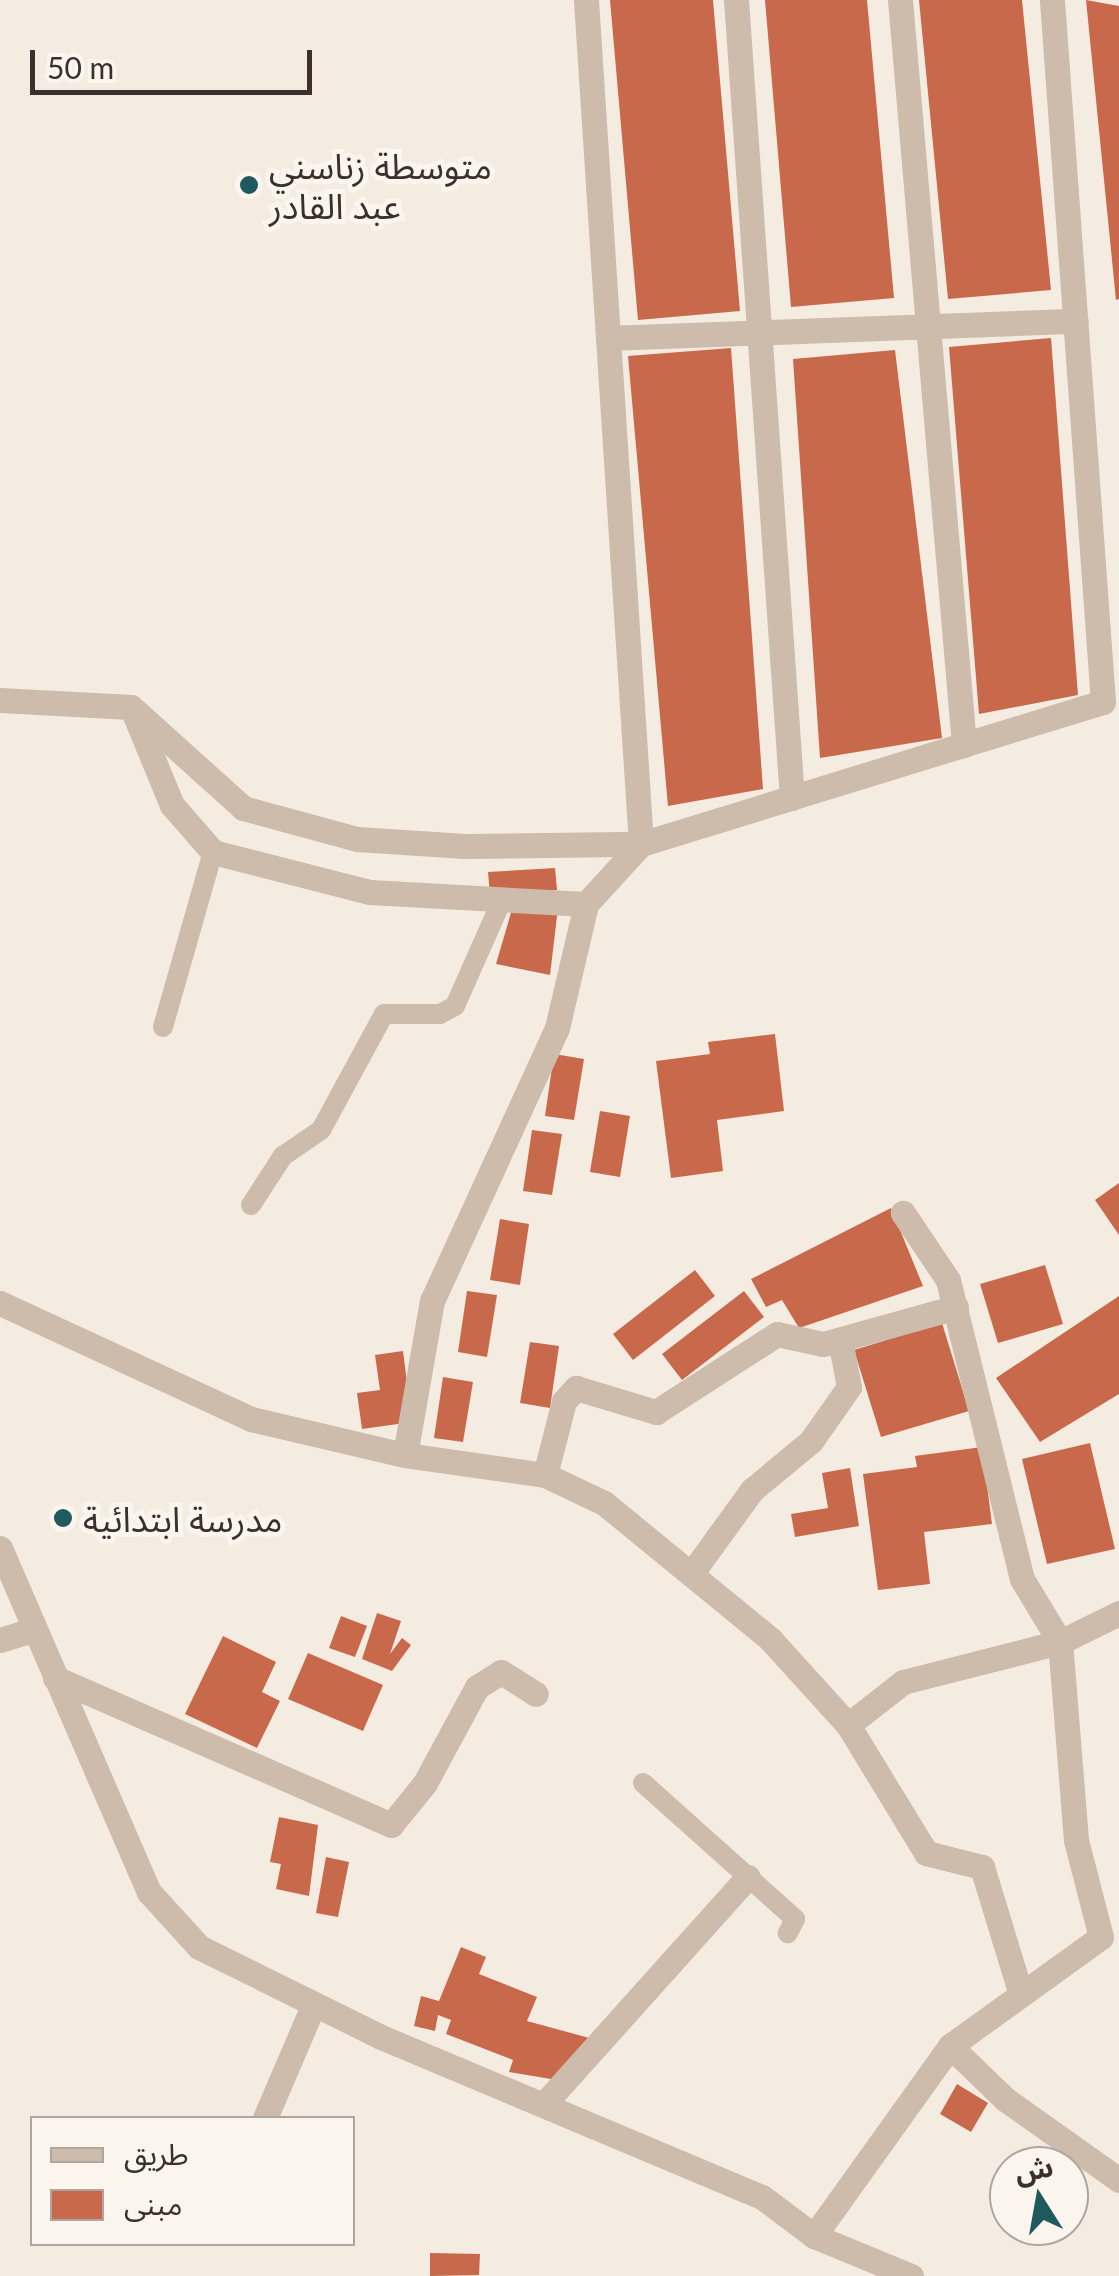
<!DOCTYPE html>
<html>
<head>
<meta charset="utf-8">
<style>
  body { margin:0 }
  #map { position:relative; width:1119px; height:2276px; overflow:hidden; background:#f4ebe1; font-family:Lato,"Noto Sans Arabic",sans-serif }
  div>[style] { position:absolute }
  .building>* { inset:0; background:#c8694b }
  .lane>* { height:20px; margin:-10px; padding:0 10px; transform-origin:10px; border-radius:10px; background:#cdbbac }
  .street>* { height:25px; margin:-12.5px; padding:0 12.5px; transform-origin:12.5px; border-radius:12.5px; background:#cdbbac }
  .dots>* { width:28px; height:28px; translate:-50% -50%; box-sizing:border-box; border:5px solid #fbf5ee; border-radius:50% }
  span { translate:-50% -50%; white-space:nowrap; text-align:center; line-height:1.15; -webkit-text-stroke:10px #fbf5ee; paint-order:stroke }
  .poi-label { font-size:35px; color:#3b302b }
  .left { translate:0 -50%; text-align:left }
  .legend { position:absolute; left:30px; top:2116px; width:325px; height:130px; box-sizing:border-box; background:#fbf5ee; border:2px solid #aea6a0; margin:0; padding:12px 18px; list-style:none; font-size:30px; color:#3b302b }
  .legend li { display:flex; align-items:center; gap:20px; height:50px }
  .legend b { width:50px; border:2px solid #aea6a0 }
  .north { position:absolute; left:989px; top:2146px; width:100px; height:100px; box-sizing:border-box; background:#fbf5ee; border:2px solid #aea6a0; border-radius:50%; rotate:349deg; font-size:28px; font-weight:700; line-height:40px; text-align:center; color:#3b302b }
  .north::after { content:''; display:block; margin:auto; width:35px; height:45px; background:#1f5a5e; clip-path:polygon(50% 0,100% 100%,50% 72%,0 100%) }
  .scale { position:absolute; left:30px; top:50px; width:282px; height:45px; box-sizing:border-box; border:5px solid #3b302b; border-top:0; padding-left:12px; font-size:30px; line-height:35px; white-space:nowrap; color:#3b302b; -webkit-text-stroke:8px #fbf5ee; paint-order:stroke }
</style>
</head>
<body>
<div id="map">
  <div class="building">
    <div style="clip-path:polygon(610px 0,713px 0,740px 311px,638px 320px)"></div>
    <div style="clip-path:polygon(765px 0,867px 0,894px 298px,791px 307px)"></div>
    <div style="clip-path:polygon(919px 0,1022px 0,1051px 290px,948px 299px)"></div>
    <div style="clip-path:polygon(1086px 0,1119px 6px,1119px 299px,1116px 300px)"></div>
    <div style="clip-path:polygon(1051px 338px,1078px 695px,979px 714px,949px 347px)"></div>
    <div style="clip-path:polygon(731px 348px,763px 789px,668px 806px,628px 356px)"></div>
    <div style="clip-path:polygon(895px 350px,942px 738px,820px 758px,793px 359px)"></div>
    <div style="clip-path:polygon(555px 868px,557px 890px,490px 895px,488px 872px)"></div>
    <div style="clip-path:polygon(513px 906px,558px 908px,550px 975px,496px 964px)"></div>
    <div style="clip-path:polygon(775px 1034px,784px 1111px,717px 1120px,723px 1171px,671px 1178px,656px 1061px,710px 1054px,708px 1042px)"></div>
    <div style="clip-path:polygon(554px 1054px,584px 1059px,574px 1120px,545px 1116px)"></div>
    <div style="clip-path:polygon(600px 1111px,630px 1116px,620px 1177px,590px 1172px)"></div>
    <div style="clip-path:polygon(532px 1130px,562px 1134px,552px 1195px,523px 1191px)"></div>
    <div style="clip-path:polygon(1119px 1183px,1119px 1235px,1095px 1200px)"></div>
    <div style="clip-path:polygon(891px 1208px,923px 1286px,799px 1328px,782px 1300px,766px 1307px,751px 1279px)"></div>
    <div style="clip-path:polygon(500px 1219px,529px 1224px,520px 1285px,490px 1280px)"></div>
    <div style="clip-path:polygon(1045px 1265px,1063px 1324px,998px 1343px,980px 1284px)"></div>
    <div style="clip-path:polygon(695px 1270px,715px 1296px,633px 1360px,613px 1334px)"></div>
    <div style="clip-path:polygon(467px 1291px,497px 1295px,487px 1357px,458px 1352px)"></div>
    <div style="clip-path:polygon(744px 1291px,764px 1317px,682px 1380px,662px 1354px)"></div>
    <div style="clip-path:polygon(1119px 1296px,1119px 1394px,1040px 1442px,996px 1378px)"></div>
    <div style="clip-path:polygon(942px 1323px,969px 1411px,881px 1437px,854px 1350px)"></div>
    <div style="clip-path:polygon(530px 1342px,559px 1346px,550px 1408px,520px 1403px)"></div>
    <div style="clip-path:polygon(403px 1351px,412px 1422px,362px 1429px,357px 1393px,380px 1390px,375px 1355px)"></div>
    <div style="clip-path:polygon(443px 1377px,473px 1382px,463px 1442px,434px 1438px)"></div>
    <div style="clip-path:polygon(1090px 1443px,1115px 1549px,1047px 1564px,1022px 1459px)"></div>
    <div style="clip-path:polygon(982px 1447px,992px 1524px,924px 1532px,930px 1584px,878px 1590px,863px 1474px,917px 1467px,915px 1456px)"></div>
    <div style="clip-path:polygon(850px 1468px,859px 1526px,795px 1537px,791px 1514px,828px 1508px,822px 1473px)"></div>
    <div style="clip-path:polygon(377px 1613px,401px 1621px,390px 1654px,402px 1638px,411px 1645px,392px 1671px,362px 1659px)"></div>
    <div style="clip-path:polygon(341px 1616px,367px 1626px,355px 1657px,329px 1648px)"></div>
    <div style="clip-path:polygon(223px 1636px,276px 1662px,262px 1692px,280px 1701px,257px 1748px,185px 1714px)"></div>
    <div style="clip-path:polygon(308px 1653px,383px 1685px,363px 1731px,288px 1699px)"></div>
    <div style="clip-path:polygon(279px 1817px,318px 1825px,309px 1896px,276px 1889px,281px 1864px,270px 1862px)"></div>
    <div style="clip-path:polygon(326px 1857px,349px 1862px,338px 1917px,316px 1913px)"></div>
    <div style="clip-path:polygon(461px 1947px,486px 1957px,479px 1974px,537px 1997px,527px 2021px,593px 2039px,557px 2080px,509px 2072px,513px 2060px,446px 2034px,451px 2020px,438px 2015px,435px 2031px,414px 2026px,421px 1996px,439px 2001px)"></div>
    <div style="clip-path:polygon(957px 2084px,988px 2103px,971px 2132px,940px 2114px)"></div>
    <div style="clip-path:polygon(430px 2253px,480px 2254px,479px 2275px,430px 2276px)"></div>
  </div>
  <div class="lane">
    <div style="left:163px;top:1027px;width:182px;rotate:-74.1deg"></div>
    <div style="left:251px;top:1205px;width:59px;rotate:-56.9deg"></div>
    <div style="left:283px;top:1156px;width:46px;rotate:-34.4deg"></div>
    <div style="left:321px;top:1130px;width:132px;rotate:-61.5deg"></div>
    <div style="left:384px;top:1014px;width:56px"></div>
    <div style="left:440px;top:1014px;width:17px;rotate:-28deg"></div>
    <div style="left:455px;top:1006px;width:116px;rotate:-66.1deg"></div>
    <div style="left:643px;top:1783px;width:204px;rotate:41.8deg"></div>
    <div style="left:795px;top:1919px;width:16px;rotate:117deg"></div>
  </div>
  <div class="street">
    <div style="left:736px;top:0;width:800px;rotate:85.99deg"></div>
    <div style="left:900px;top:0;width:748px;rotate:85.09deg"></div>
    <div style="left:608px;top:338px;width:468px;rotate:-2.1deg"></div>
    <div style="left:0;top:700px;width:131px;rotate:3.1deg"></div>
    <div style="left:131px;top:707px;width:151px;rotate:42deg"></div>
    <div style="left:243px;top:808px;width:118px;rotate:15.2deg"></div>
    <div style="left:357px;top:839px;width:108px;rotate:3.7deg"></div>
    <div style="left:465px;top:846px;width:176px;rotate:-0.7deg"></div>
    <div style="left:641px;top:844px;width:483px;rotate:-17.1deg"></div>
    <div style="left:1103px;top:702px;width:704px;rotate:-94.16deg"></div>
    <div style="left:134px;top:713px;width:100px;rotate:67.6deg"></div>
    <div style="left:172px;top:805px;width:62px;rotate:48.9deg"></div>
    <div style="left:213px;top:852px;width:162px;rotate:14.3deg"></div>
    <div style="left:370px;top:892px;width:216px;rotate:3.2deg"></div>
    <div style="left:0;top:1303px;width:277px;rotate:24.8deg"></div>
    <div style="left:251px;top:1419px;width:158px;rotate:13.2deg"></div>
    <div style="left:405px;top:1455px;width:141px;rotate:8.1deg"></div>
    <div style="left:545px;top:1475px;width:65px;rotate:25.4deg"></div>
    <div style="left:604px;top:1503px;width:215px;rotate:39.3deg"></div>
    <div style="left:770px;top:1639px;width:116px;rotate:47.8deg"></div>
    <div style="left:848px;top:1725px;width:150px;rotate:58.6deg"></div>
    <div style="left:926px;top:1853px;width:58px;rotate:14deg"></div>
    <div style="left:982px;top:1867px;width:130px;rotate:73deg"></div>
    <div style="left:405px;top:1455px;width:156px;rotate:-80.1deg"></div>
    <div style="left:432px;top:1301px;width:300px;rotate:-65.4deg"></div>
    <div style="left:557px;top:1028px;width:127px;rotate:-76.8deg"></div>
    <div style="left:586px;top:904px;width:81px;rotate:-47.5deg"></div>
    <div style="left:641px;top:844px;width:846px;rotate:-93.73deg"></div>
    <div style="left:545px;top:1475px;width:76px;rotate:-75.6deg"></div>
    <div style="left:564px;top:1401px;width:18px;rotate:-47deg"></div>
    <div style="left:576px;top:1388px;width:84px;rotate:16.7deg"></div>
    <div style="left:656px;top:1412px;width:144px;rotate:-32.8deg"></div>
    <div style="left:777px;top:1334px;width:47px;rotate:12.3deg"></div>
    <div style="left:823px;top:1344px;width:138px;rotate:-15.5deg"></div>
    <div style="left:0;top:1548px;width:375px;rotate:66.6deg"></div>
    <div style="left:149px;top:1892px;width:74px;rotate:47.7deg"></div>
    <div style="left:199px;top:1947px;width:203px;rotate:26.3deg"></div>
    <div style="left:381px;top:2037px;width:413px;rotate:22.8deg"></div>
    <div style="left:762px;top:2197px;width:65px;rotate:36.9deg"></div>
    <div style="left:814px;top:2236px;width:105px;rotate:22.4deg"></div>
    <div style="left:694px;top:1570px;width:99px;rotate:-54.1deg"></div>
    <div style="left:752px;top:1490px;width:77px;rotate:-39.7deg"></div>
    <div style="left:811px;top:1441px;width:66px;rotate:-54.9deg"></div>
    <div style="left:849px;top:1387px;width:48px;rotate:-100.8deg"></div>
    <div style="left:0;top:1640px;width:34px;rotate:-17deg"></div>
    <div style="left:55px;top:1678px;width:367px;rotate:23.6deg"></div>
    <div style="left:391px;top:1825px;width:54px;rotate:-51deg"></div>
    <div style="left:425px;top:1783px;width:109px;rotate:-61.6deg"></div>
    <div style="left:477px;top:1687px;width:28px;rotate:-32deg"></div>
    <div style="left:501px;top:1672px;width:41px;rotate:32.2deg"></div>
    <div style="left:848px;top:1725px;width:70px;rotate:-38deg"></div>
    <div style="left:903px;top:1682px;width:162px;rotate:-14.3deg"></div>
    <div style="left:1060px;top:1642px;width:66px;rotate:-26.2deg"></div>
    <div style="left:950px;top:2046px;width:76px;rotate:43.9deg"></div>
    <div style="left:1005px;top:2099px;width:140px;rotate:35.4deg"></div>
    <div style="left:544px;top:2104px;width:305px;rotate:-48.1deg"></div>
    <div style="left:265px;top:2118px;width:122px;rotate:-66.8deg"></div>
    <div style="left:814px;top:2236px;width:234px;rotate:-54.4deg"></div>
    <div style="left:950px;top:2046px;width:186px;rotate:-35.8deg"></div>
    <div style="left:1101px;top:1937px;width:100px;rotate:-104.5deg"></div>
    <div style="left:1076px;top:1840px;width:199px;rotate:-94.6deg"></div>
    <div style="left:1060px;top:1642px;width:74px;rotate:-121.1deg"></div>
    <div style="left:1022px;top:1579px;width:308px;rotate:-103.9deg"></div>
    <div style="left:948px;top:1280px;width:81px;rotate:-123.9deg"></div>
  </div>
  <div class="dots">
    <div style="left:249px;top:185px;background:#1f5a5e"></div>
    <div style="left:63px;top:1518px;background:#1f5a5e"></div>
  </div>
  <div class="poi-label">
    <span class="left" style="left:269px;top:185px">متوسطة زناسني<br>عبد القادر</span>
    <span class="left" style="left:83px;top:1518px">مدرسة ابتدائية</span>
  </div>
  <ul class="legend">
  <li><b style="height:12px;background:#cdbbac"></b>طريق</li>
  <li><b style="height:28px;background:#c8694b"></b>مبنى</li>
  </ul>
  <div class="north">ش</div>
  <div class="scale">50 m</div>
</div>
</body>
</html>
